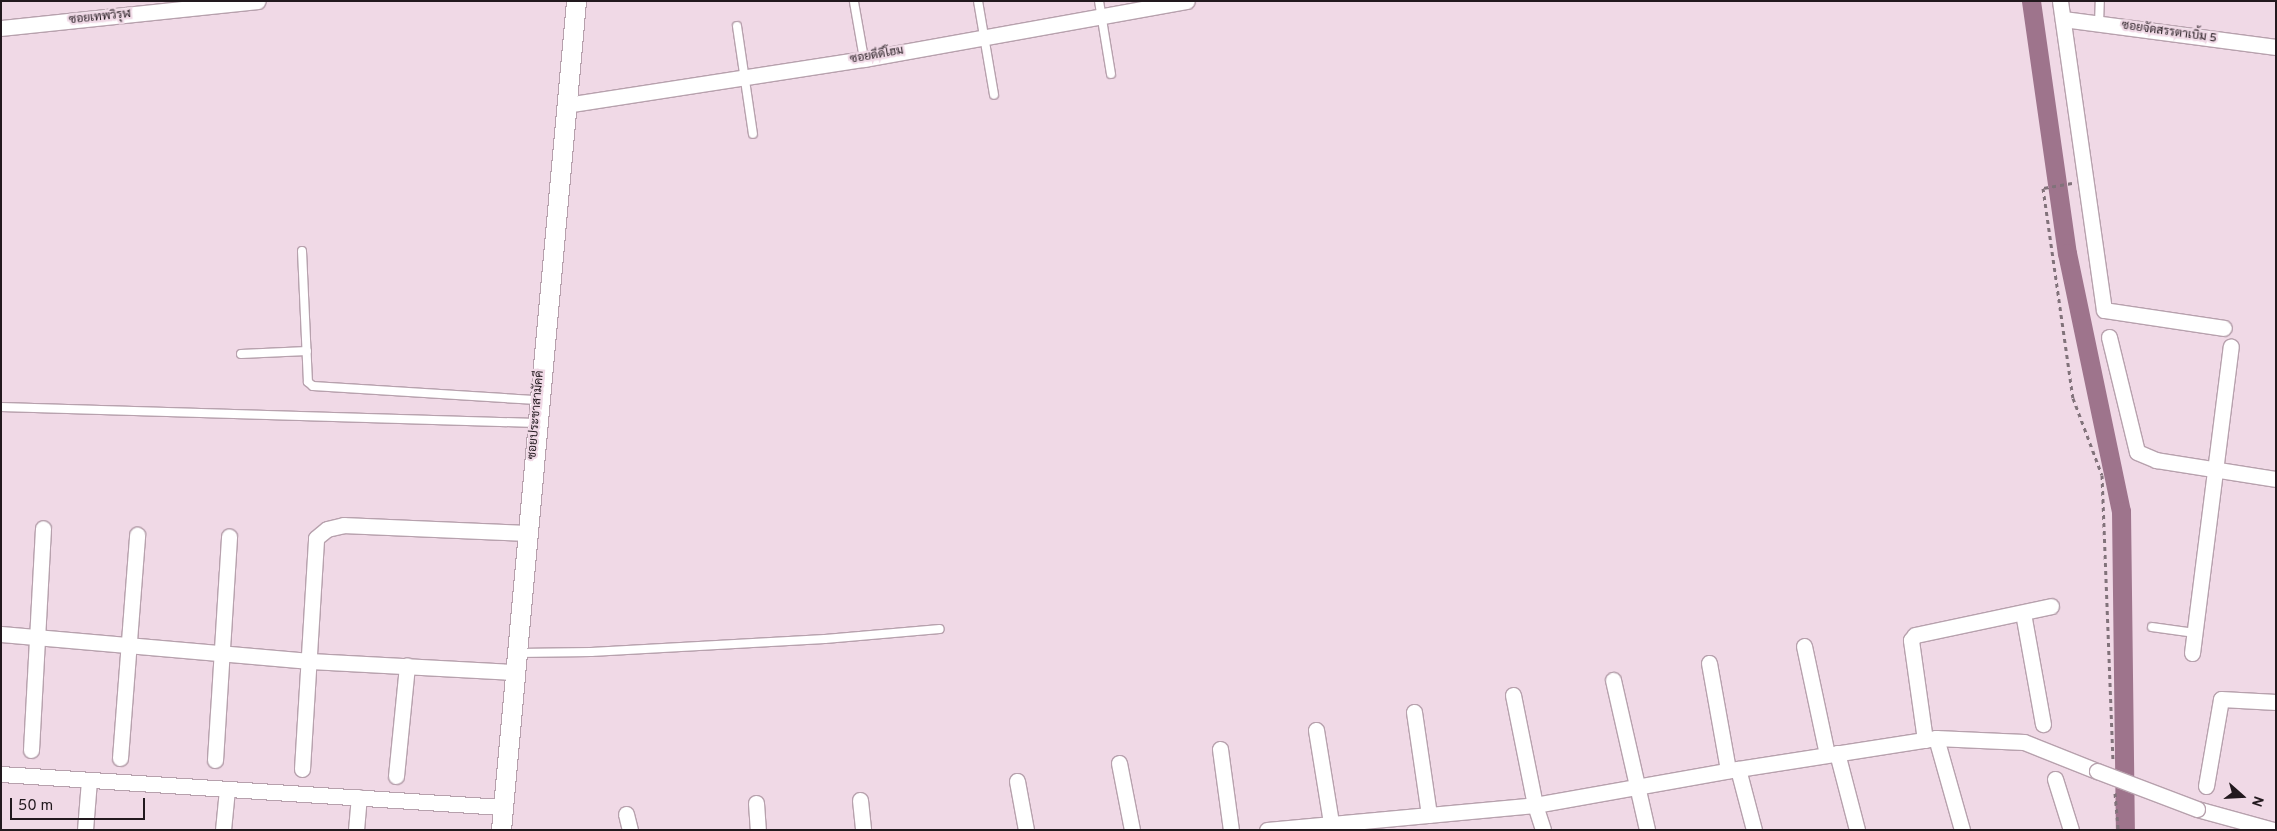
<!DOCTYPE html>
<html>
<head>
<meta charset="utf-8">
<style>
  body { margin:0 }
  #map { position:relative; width:2277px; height:831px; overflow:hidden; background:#f0d9e6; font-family:Overpass,Sarabun,sans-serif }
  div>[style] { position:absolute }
  .canal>* { height:19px; margin:-9.5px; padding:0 9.5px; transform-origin:9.5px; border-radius:9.5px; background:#9e748c }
  .path>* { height:3px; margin-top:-1.5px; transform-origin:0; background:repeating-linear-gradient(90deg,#81727a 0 4px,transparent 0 8px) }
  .roads { filter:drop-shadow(1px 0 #b7a1ad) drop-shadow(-1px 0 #b7a1ad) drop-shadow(0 1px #b7a1ad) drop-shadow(0 -1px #b7a1ad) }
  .service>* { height:8px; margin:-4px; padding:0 4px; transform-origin:4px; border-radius:4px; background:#fff }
  .minor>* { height:15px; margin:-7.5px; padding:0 7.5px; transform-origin:7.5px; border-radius:7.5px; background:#fff }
  .tertiary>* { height:19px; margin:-9.5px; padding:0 9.5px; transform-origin:9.5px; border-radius:9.5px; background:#fff }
  .bridges { filter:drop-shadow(1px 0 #b7a1ad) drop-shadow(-1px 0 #b7a1ad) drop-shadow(0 1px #b7a1ad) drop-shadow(0 -1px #b7a1ad) }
  .minor-bridge>* { height:15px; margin:-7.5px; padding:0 7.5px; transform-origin:7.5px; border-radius:7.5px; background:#fff }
  span { translate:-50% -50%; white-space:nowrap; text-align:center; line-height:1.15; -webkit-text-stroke:4.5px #f0d9e6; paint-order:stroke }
  .street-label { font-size:12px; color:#22191e }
  .frame { position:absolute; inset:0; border:2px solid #22191e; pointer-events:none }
  .north { position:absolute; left:2217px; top:771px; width:50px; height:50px; -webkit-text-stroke:4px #f0d9e6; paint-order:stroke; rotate:109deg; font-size:14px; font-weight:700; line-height:20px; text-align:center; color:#22191e }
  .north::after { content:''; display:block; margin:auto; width:18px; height:22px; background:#22191e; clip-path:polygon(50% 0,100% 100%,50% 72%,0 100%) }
  .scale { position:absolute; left:10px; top:798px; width:135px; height:22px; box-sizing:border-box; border:2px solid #22191e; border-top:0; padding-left:6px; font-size:15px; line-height:18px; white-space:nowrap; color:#22191e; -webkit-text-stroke:4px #f0d9e6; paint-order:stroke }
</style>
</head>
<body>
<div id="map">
  <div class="canal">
    <div style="left:2031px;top:1px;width:255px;rotate:81.9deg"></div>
    <div style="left:2067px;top:253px;width:264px;rotate:78.2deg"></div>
    <div style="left:2121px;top:511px;width:319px;rotate:89.3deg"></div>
  </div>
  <div class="path">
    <div style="left:2072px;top:183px;width:29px;rotate:170deg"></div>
    <div style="left:2043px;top:188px;width:212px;rotate:81.9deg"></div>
    <div style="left:2073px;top:398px;width:82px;rotate:69.4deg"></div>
    <div style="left:2102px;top:475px;width:287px;rotate:87.8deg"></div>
    <div style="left:2115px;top:793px;width:37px;rotate:85deg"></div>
  </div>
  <div class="roads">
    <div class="service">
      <div style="left:978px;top:1px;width:95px;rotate:80.3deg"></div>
      <div style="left:1099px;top:1px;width:74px;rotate:80.7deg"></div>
      <div style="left:854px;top:2px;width:58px;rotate:80deg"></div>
      <div style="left:2099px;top:24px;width:23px;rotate:-88deg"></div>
      <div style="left:737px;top:26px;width:109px;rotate:81.6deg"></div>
      <div style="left:302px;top:251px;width:131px;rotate:87.4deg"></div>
      <div style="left:308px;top:382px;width:6px;rotate:39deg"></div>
      <div style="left:313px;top:386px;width:225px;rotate:3.6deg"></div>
      <div style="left:241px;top:354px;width:66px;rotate:-2.6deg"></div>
      <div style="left:1px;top:407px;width:535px;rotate:1.71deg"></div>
      <div style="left:2152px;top:627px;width:43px;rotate:7.9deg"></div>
      <div style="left:518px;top:653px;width:73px;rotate:-0.8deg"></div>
      <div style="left:591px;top:652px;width:234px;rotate:-3.2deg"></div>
      <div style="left:825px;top:639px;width:115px;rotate:-5deg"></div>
    </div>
    <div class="minor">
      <div style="left:2060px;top:1px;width:312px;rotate:81.9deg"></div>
      <div style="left:2104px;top:310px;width:121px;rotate:8.5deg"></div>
      <div style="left:2063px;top:19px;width:215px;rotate:7.5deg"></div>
      <div style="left:1px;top:28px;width:258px;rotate:-6deg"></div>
      <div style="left:566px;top:105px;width:302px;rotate:-8.8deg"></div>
      <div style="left:864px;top:59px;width:328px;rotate:-10.2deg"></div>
      <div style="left:2109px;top:337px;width:118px;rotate:76.3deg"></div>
      <div style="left:2137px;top:452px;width:21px;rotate:23deg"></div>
      <div style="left:2156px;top:460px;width:121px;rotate:9deg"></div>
      <div style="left:2023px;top:613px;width:113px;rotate:79.8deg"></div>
      <div style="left:1px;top:634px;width:310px;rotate:5deg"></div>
      <div style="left:310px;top:661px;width:204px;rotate:3.1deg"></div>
      <div style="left:1804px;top:646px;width:110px;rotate:78deg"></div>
      <div style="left:2192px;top:653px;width:309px;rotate:-82.8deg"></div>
      <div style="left:1709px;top:663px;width:109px;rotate:79.9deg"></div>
      <div style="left:1613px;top:680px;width:154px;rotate:77.2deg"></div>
      <div style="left:1513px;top:695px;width:112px;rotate:78.7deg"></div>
      <div style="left:1535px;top:805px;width:26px;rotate:72deg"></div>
      <div style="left:1414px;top:712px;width:104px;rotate:81.7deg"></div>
      <div style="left:1316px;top:730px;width:94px;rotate:80.8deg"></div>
      <div style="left:1936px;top:738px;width:96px;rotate:74.2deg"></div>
      <div style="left:1925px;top:740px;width:101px;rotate:-98deg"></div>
      <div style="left:1911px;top:640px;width:6px;rotate:-51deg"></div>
      <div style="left:1915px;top:635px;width:139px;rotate:-12deg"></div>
      <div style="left:1220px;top:749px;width:82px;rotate:82.3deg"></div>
      <div style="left:31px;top:750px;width:222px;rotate:-86.9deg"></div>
      <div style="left:1837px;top:753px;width:80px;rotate:75.4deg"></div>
      <div style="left:120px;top:758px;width:224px;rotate:-85.6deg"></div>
      <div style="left:215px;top:760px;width:224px;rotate:-86.4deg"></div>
      <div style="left:1119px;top:763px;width:68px;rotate:79deg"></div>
      <div style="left:302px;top:769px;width:231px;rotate:-86.5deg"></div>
      <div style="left:316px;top:538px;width:14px;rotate:-39deg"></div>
      <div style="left:327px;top:529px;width:17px;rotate:-13deg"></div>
      <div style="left:344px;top:525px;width:182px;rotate:2.5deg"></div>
      <div style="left:1738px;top:769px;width:63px;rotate:75.3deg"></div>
      <div style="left:1px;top:774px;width:502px;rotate:3.77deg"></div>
      <div style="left:396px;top:776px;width:111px;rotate:-84.3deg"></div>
      <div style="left:2055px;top:779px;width:53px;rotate:72.6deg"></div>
      <div style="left:1017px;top:781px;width:50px;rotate:79.6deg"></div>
      <div style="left:2206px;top:786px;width:88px;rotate:-80.2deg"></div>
      <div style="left:2221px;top:699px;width:55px;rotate:3.1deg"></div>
      <div style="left:860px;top:800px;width:30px;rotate:84deg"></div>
      <div style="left:756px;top:803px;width:27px;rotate:86deg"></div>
      <div style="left:2197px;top:809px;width:80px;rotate:15.3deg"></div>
      <div style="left:626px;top:814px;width:16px;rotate:76deg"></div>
      <div style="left:85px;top:830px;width:50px;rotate:-85.4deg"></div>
      <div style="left:223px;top:830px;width:41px;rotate:-84.4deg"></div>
      <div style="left:356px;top:830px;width:33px;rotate:-85deg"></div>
      <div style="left:1267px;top:830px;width:269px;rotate:-5.3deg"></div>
      <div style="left:1535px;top:805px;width:206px;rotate:-10.1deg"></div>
      <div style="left:1738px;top:769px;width:200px;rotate:-8.9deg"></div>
      <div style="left:1936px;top:738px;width:88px;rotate:2.6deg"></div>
      <div style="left:2024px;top:742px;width:79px;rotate:21.7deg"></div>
    </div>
    <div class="tertiary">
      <div style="left:501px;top:830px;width:832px;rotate:-84.83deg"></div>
    </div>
  </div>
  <div class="bridges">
    <div class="minor-bridge">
      <div style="left:2097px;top:771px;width:107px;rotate:20.8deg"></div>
    </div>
  </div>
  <div class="street-label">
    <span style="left:100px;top:18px;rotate:-6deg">ซอยเทพวิรุฬ</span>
    <span style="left:2169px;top:33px;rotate:8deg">ซอยจัดสรรตาเบิ้ม 5</span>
    <span style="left:877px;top:56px;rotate:-10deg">ซอยดีดีโฮม</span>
    <span style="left:537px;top:415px;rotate:-85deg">ซอยประชาสามัคคี</span>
  </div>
  <div class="frame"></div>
  <div class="north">N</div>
  <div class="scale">50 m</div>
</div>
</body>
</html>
